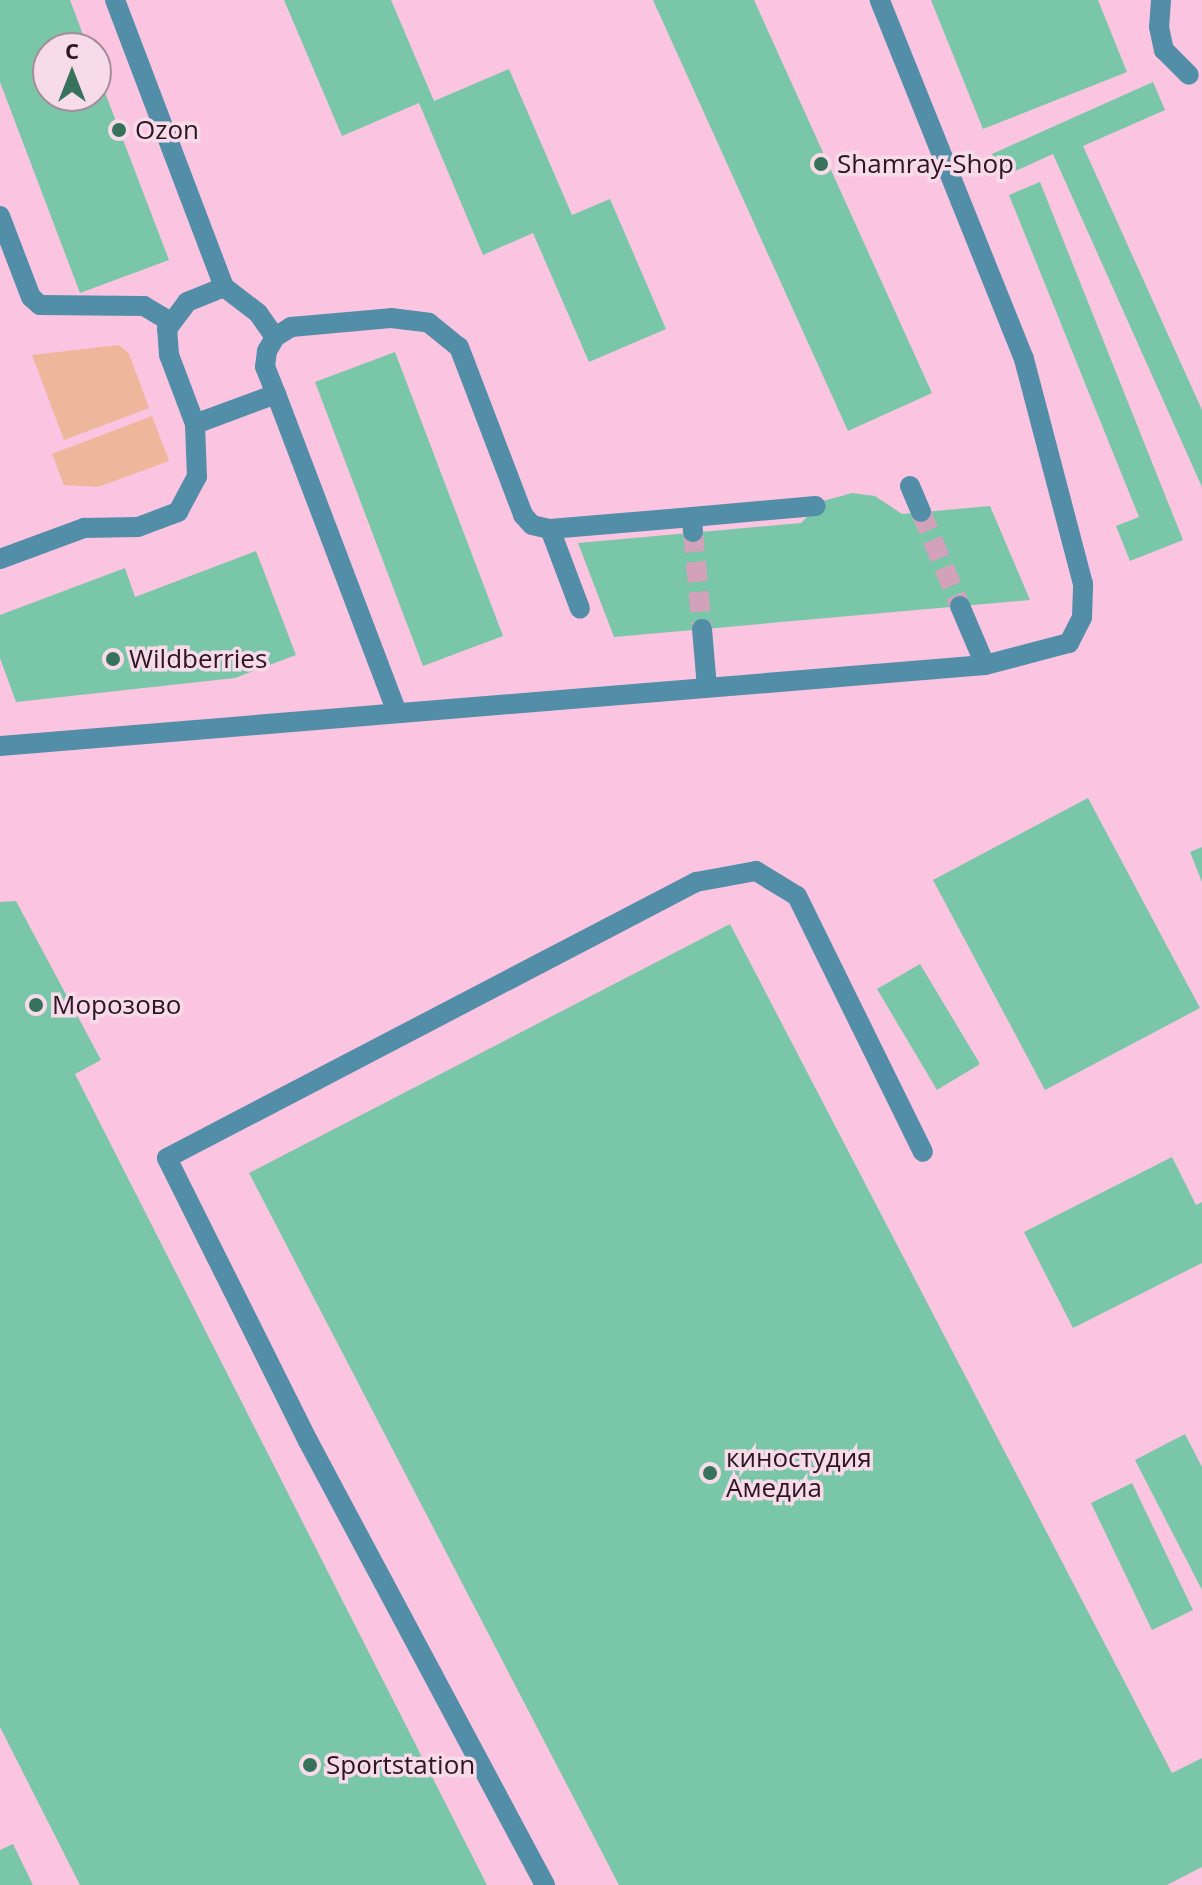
<!DOCTYPE html>
<html>
<head>
<meta charset="utf-8">
<style>
  body { margin:0 }
  #map { position:relative; width:1202px; height:1885px; overflow:hidden; background:#fbc4e0; font-family:"Open Sans",sans-serif }
  div>[style] { position:absolute }
  .green>* { inset:0; background:#eeb69b }
  .building>* { inset:0; background:#79c7a8 }
  .minor-tunnel>* { height:20px; margin-top:-10px; transform-origin:0; background:repeating-linear-gradient(90deg,#d2a1ba 0 20px,transparent 0 30px) }
  .minor>* { height:20px; margin:-10px; padding:0 10px; transform-origin:10px; border-radius:10px; background:#528ea8 }
  .dots>* { width:22px; height:22px; translate:-50% -50%; box-sizing:border-box; border:4px solid #f7dbe8; border-radius:50% }
  span { translate:-50% -50%; white-space:nowrap; text-align:center; line-height:1.15; -webkit-text-stroke:7px #f7dbe8; paint-order:stroke }
  .poi-label { font-size:26px; color:#2d1522 }
  .left { translate:0 -50%; text-align:left }
  .north { position:absolute; left:32px; top:32px; width:80px; height:80px; box-sizing:border-box; background:#f7dbe8; border:2px solid #a68c99; border-radius:50%; rotate:0deg; font-size:22px; font-weight:700; line-height:32px; text-align:center; color:#2d1522 }
  .north::after { content:''; display:block; margin:auto; width:28px; height:36px; background:#37725c; clip-path:polygon(50% 0,100% 100%,50% 72%,0 100%) }
</style>
</head>
<body>
<div id="map">
  <div class="green">
    <div style="clip-path:polygon(119px 345px,129px 354px,149px 408px,64px 440px,32px 355px)"></div>
    <div style="clip-path:polygon(152px 416px,169px 461px,98px 487px,64px 485px,52px 454px)"></div>
  </div>
  <div class="building">
    <div style="clip-path:polygon(0 0,70px 0,88px 48px,48px 48px,48px 96px,96px 96px,96px 69px,169px 260px,80px 293px,0 82px)"></div>
    <div style="clip-path:polygon(284px 0,391px 0,434px 101px,509px 69px,572px 215px,610px 199px,666px 329px,589px 362px,533px 233px,483px 255px,419px 103px,342px 136px)"></div>
    <div style="clip-path:polygon(653px 0,754px 0,932px 393px,848px 431px)"></div>
    <div style="clip-path:polygon(931px 0,1098px 0,1127px 72px,983px 129px)"></div>
    <div style="clip-path:polygon(1153px 82px,1165px 110px,1083px 146px,1202px 410px,1202px 487px,1053px 154px,1002px 177px,992px 154px)"></div>
    <div style="clip-path:polygon(1040px 182px,1183px 540px,1130px 561px,1116px 526px,1139px 517px,1009px 195px)"></div>
    <div style="clip-path:polygon(395px 352px,503px 636px,423px 666px,315px 382px)"></div>
    <div style="clip-path:polygon(852px 493px,875px 496px,902px 514px,990px 506px,1030px 600px,614px 637px,578px 543px,801px 523px,823px 501px)"></div>
    <div style="clip-path:polygon(256px 551px,296px 655px,235px 678px,16px 702px,0 658px,0 615px,125px 568px,135px 597px)"></div>
    <div style="clip-path:polygon(1088px 798px,1200px 1008px,1045px 1090px,933px 880px)"></div>
    <div style="clip-path:polygon(1202px 847px,1202px 882px,1190px 852px)"></div>
    <div style="clip-path:polygon(16px 901px,101px 1060px,75px 1074px,487px 1885px,80px 1885px,0 1727px,0 902px)"></div>
    <div style="clip-path:polygon(730px 924px,1172px 1773px,1202px 1758px,1202px 1867px,1167px 1885px,619px 1885px,249px 1173px)"></div>
    <div style="clip-path:polygon(920px 964px,980px 1064px,937px 1090px,877px 989px)"></div>
    <div style="clip-path:polygon(1172px 1157px,1196px 1205px,1202px 1202px,1202px 1263px,1073px 1328px,1024px 1232px)"></div>
    <div style="clip-path:polygon(1185px 1434px,1202px 1467px,1202px 1590px,1135px 1460px)"></div>
    <div style="clip-path:polygon(1132px 1483px,1193px 1610px,1152px 1630px,1091px 1503px)"></div>
    <div style="clip-path:polygon(13px 1844px,33px 1885px,0 1885px,0 1850px)"></div>
  </div>
  <div class="minor-tunnel">
    <div style="left:921px;top:512px;width:102px;rotate:67.5deg"></div>
    <div style="left:693px;top:532px;width:97px;rotate:84.7deg"></div>
  </div>
  <div class="minor">
    <div style="left:115px;top:0;width:307px;rotate:69.2deg"></div>
    <div style="left:224px;top:287px;width:43px;rotate:37.4deg"></div>
    <div style="left:258px;top:313px;width:29px;rotate:55deg"></div>
    <div style="left:1161px;top:0;width:27px;rotate:94deg"></div>
    <div style="left:1159px;top:27px;width:24px;rotate:78deg"></div>
    <div style="left:1164px;top:50px;width:35px;rotate:45deg"></div>
    <div style="left:0;top:216px;width:87px;rotate:69.1deg"></div>
    <div style="left:31px;top:297px;width:12px;rotate:42deg"></div>
    <div style="left:40px;top:305px;width:104px;rotate:0.6deg"></div>
    <div style="left:144px;top:306px;width:29px;rotate:31deg"></div>
    <div style="left:276px;top:394px;width:29px;rotate:-112deg"></div>
    <div style="left:265px;top:367px;width:16px;rotate:-83deg"></div>
    <div style="left:267px;top:351px;width:16px;rotate:-60deg"></div>
    <div style="left:275px;top:337px;width:19px;rotate:-32deg"></div>
    <div style="left:291px;top:327px;width:100px;rotate:-5.1deg"></div>
    <div style="left:391px;top:318px;width:38px;rotate:7deg"></div>
    <div style="left:429px;top:323px;width:38px;rotate:39deg"></div>
    <div style="left:459px;top:347px;width:180px;rotate:69.1deg"></div>
    <div style="left:523px;top:515px;width:13px;rotate:48deg"></div>
    <div style="left:532px;top:525px;width:18px;rotate:13deg"></div>
    <div style="left:550px;top:529px;width:143px;rotate:-4.8deg"></div>
    <div style="left:195px;top:424px;width:74px;rotate:-110.6deg"></div>
    <div style="left:169px;top:355px;width:26px;rotate:-94deg"></div>
    <div style="left:167px;top:329px;width:34px;rotate:-53deg"></div>
    <div style="left:187px;top:302px;width:40px;rotate:-22deg"></div>
    <div style="left:910px;top:486px;width:28px;rotate:67deg"></div>
    <div style="left:550px;top:529px;width:85px;rotate:69.4deg"></div>
    <div style="left:693px;top:532px;width:15px;rotate:-94deg"></div>
    <div style="left:692px;top:517px;width:124px;rotate:-5.1deg"></div>
    <div style="left:0;top:559px;width:90px;rotate:-20.3deg"></div>
    <div style="left:84px;top:528px;width:54px;rotate:-1.1deg"></div>
    <div style="left:138px;top:527px;width:43px;rotate:-20.6deg"></div>
    <div style="left:178px;top:512px;width:40px;rotate:-62deg"></div>
    <div style="left:197px;top:477px;width:53px;rotate:-92.2deg"></div>
    <div style="left:195px;top:424px;width:86px;rotate:-20.3deg"></div>
    <div style="left:276px;top:394px;width:341px;rotate:69.2deg"></div>
    <div style="left:960px;top:606px;width:64px;rotate:67deg"></div>
    <div style="left:702px;top:629px;width:58px;rotate:85.1deg"></div>
    <div style="left:0;top:746px;width:988px;rotate:-4.7deg"></div>
    <div style="left:985px;top:665px;width:87px;rotate:-14.7deg"></div>
    <div style="left:1069px;top:643px;width:29px;rotate:-63deg"></div>
    <div style="left:1082px;top:617px;width:33px;rotate:-88deg"></div>
    <div style="left:1083px;top:584px;width:233px;rotate:-104.7deg"></div>
    <div style="left:1024px;top:359px;width:387px;rotate:-111.9deg"></div>
    <div style="left:545px;top:1885px;width:503px;rotate:-118.09deg"></div>
    <div style="left:308px;top:1441px;width:316px;rotate:-116.5deg"></div>
    <div style="left:167px;top:1158px;width:597px;rotate:-27.55deg"></div>
    <div style="left:696px;top:882px;width:61px;rotate:-10.4deg"></div>
    <div style="left:756px;top:871px;width:48px;rotate:31.4deg"></div>
    <div style="left:797px;top:896px;width:285px;rotate:63.8deg"></div>
  </div>
  <div class="dots">
    <div style="left:119px;top:130px;background:#37725c"></div>
    <div style="left:821px;top:164px;background:#37725c"></div>
    <div style="left:113px;top:659px;background:#37725c"></div>
    <div style="left:36px;top:1005px;background:#37725c"></div>
    <div style="left:710px;top:1473px;background:#37725c"></div>
    <div style="left:310px;top:1765px;background:#37725c"></div>
  </div>
  <div class="poi-label">
    <span class="left" style="left:135px;top:130px">Ozon</span>
    <span class="left" style="left:837px;top:164px">Shamray-Shop</span>
    <span class="left" style="left:129px;top:659px">Wildberries</span>
    <span class="left" style="left:52px;top:1005px">Морозово</span>
    <span class="left" style="left:726px;top:1473px">киностудия<br>Амедиа</span>
    <span class="left" style="left:326px;top:1765px">Sportstation</span>
  </div>
  <div class="north">С</div>
</div>
</body>
</html>
